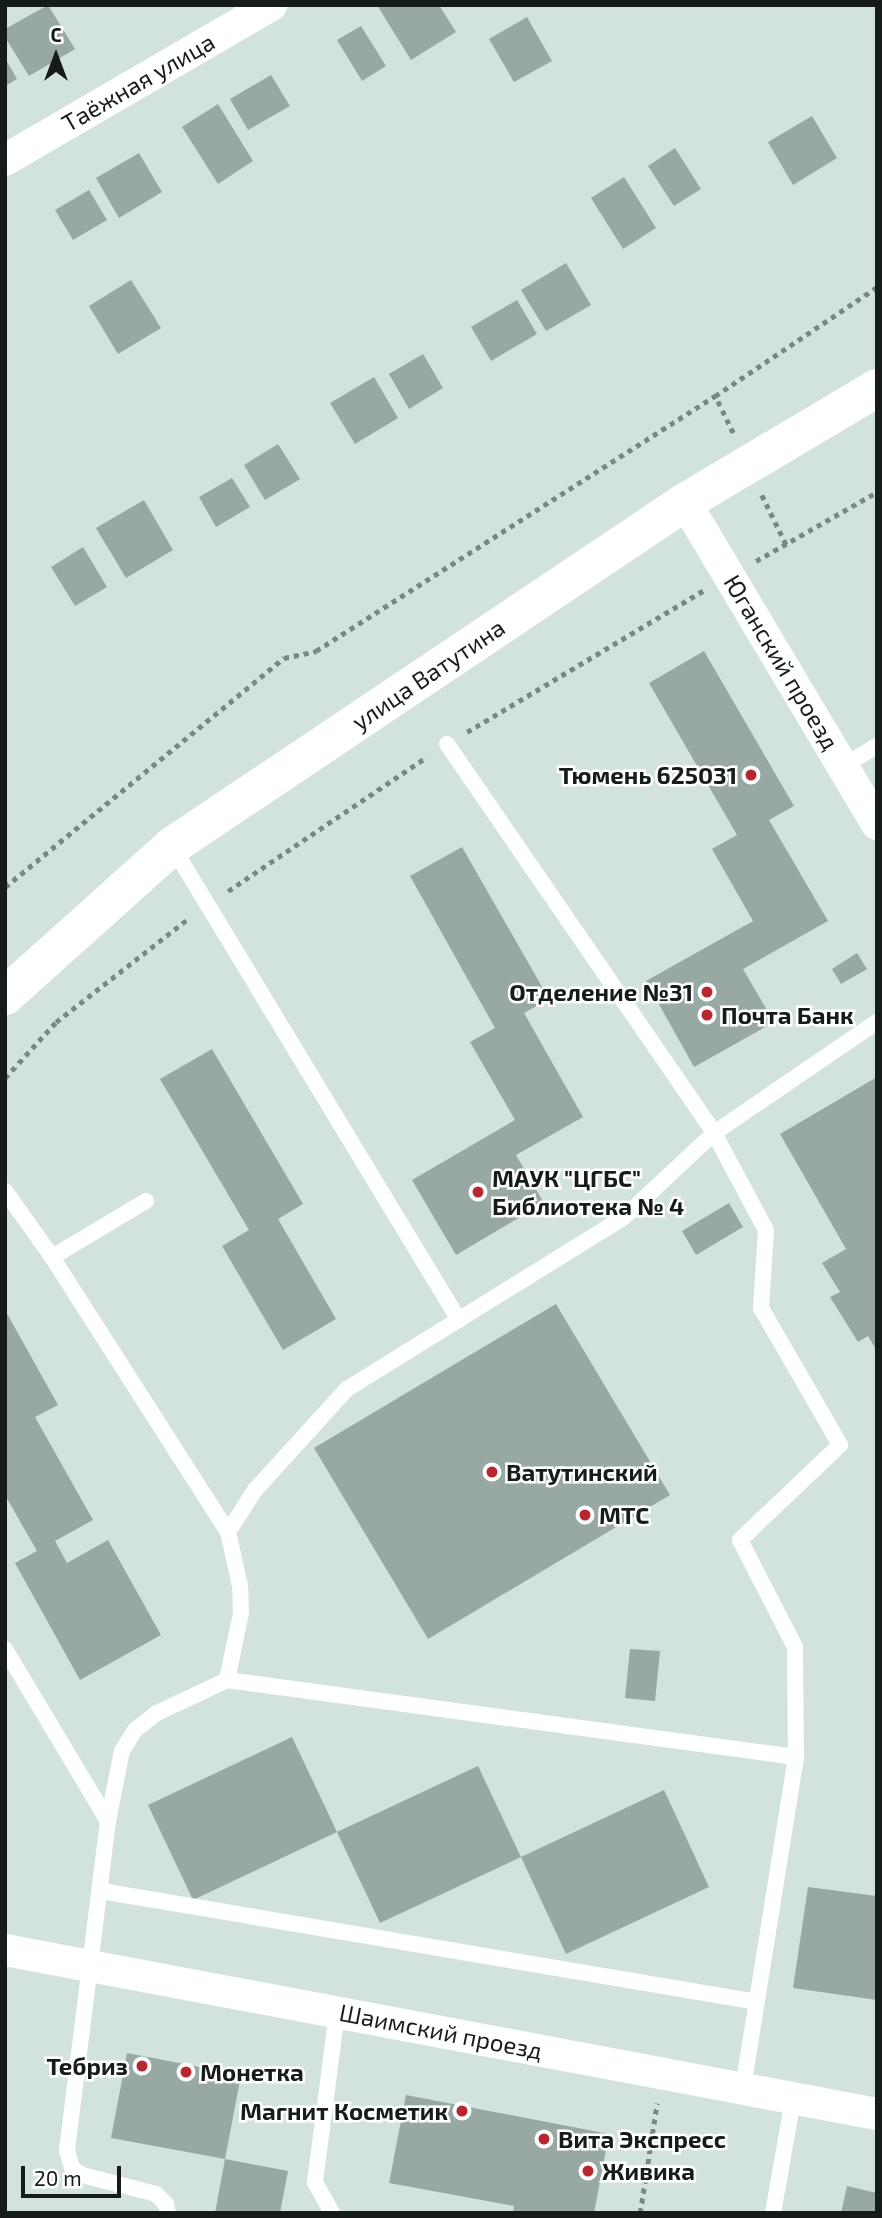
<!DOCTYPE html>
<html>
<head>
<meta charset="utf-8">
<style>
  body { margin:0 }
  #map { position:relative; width:882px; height:2218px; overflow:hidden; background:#d2e3de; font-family:"Exo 2",sans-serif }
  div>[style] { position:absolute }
  .building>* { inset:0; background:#98a8a3 }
  .path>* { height:4.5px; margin-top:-2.25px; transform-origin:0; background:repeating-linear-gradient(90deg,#7b8784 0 5px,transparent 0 10px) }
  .service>* { height:16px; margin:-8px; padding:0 8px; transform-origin:8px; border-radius:8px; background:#fff }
  .minor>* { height:32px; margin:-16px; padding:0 16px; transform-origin:16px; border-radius:16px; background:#fff }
  .secondary>* { height:38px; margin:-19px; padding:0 19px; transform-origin:19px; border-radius:19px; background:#fff }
  .dots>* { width:19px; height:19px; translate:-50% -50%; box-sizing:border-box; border:4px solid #fff; border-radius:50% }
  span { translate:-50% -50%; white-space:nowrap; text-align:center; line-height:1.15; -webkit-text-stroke:5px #fff; paint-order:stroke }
  .street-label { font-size:24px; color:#161c1a }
  .poi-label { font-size:24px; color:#161c1a; font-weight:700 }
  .right { translate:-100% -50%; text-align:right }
  .left { translate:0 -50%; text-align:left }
  .frame { position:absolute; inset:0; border:7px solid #161c1a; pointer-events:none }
  .north { position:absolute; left:21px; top:21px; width:70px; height:70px; -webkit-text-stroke:5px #fff; paint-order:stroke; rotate:0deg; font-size:19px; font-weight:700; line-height:28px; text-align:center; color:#161c1a }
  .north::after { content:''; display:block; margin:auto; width:24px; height:32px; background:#161c1a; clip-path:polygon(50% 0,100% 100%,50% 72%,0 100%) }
  .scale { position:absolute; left:21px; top:2166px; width:100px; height:32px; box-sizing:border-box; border:4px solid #161c1a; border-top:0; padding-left:9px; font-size:21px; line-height:24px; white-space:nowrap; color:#161c1a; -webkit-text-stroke:5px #fff; paint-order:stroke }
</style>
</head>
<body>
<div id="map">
  <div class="building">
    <div style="clip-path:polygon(48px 5px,75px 49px,29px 76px,5px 37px,5px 29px)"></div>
    <div style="clip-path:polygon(377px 5px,439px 5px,456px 32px,411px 60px)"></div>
    <div style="clip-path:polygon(527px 17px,552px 61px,514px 82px,489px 39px)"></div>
    <div style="clip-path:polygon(361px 26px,386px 66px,362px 81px,337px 40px)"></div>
    <div style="clip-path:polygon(5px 58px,17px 79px,5px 86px)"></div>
    <div style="clip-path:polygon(271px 75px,290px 106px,248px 130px,230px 99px)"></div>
    <div style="clip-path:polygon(218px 104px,253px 161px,218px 184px,182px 127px)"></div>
    <div style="clip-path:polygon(812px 116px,837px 158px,793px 185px,768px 142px)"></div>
    <div style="clip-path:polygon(675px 148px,701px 189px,674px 206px,648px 166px)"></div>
    <div style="clip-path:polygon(139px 153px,162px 192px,119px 218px,96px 178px)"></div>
    <div style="clip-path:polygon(624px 177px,656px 228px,623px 249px,591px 198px)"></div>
    <div style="clip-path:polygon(89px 190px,107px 220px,73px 240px,55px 210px)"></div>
    <div style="clip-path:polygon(566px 263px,591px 305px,546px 331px,521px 290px)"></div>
    <div style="clip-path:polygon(131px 280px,161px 328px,118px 354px,89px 306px)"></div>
    <div style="clip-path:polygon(517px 300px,537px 334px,491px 361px,471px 327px)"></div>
    <div style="clip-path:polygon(423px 354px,443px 388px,409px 409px,389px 374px)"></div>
    <div style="clip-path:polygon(374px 377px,398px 418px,355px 444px,330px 403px)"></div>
    <div style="clip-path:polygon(278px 444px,300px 479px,265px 500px,244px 465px)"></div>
    <div style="clip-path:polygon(232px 478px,250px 507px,216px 527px,199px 497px)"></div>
    <div style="clip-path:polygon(144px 500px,173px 550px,126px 578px,96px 528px)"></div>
    <div style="clip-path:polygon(83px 547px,107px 587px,75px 606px,51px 567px)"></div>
    <div style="clip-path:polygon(704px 651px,794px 806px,769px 820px,828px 921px,743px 969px,774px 1022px,694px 1067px,646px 981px,753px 921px,712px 849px,737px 835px,649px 683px)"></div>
    <div style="clip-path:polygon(462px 847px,549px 999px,524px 1013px,583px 1117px,516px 1155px,544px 1203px,456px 1255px,412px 1180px,515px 1120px,470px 1042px,495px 1028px,410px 876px)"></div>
    <div style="clip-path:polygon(857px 953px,867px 969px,841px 984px,832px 969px)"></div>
    <div style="clip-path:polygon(212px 1049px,303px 1204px,278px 1219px,336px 1319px,283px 1350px,222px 1246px,249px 1230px,160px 1079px)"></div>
    <div style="clip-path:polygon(877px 1077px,877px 1351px,868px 1336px,858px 1342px,830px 1297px,840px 1292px,822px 1263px,846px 1249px,780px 1134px)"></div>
    <div style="clip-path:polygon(729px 1203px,743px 1227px,696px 1255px,682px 1231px)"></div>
    <div style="clip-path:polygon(556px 1304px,670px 1495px,428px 1639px,314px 1448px)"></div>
    <div style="clip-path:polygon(5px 1310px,58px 1405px,35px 1417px,93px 1520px,55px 1541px,67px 1563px,108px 1540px,161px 1635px,80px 1680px,15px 1563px,37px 1551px,5px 1495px)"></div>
    <div style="clip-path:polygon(630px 1649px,660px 1651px,655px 1701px,625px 1698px)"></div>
    <div style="clip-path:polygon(292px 1737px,337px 1832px,193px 1900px,148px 1805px)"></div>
    <div style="clip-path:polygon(478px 1766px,521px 1857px,380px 1923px,337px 1832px)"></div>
    <div style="clip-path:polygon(664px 1790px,709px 1887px,566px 1954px,521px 1857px)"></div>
    <div style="clip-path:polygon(808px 1887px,877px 1896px,877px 2000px,793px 1988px)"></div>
    <div style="clip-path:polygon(127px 2053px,241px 2075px,225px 2159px,111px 2138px)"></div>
    <div style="clip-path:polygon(406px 2095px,609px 2134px,594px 2213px,513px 2213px,514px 2206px,389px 2183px)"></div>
    <div style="clip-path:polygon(225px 2159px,288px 2171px,280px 2213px,215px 2213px)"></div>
    <div style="clip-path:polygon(847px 2186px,877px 2193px,877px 2213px,841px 2213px)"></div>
  </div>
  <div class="path">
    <div style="left:733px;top:433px;width:41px;rotate:-115.9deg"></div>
    <div style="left:715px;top:396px;width:195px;rotate:-33.9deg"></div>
    <div style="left:762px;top:495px;width:55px;rotate:63.9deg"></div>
    <div style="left:756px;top:561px;width:139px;rotate:-29.7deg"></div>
    <div style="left:467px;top:732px;width:275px;rotate:-30.9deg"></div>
    <div style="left:5px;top:887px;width:361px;rotate:-39.4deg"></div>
    <div style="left:284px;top:658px;width:33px;rotate:-12deg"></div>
    <div style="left:316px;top:651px;width:474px;rotate:-32.6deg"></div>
    <div style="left:228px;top:891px;width:240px;rotate:-34deg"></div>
    <div style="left:5px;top:1078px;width:76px;rotate:-47.7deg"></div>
    <div style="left:56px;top:1022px;width:169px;rotate:-38deg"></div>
    <div style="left:640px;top:2213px;width:111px;rotate:-81.2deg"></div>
  </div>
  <div class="service">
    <div style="left:447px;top:744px;width:472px;rotate:55.5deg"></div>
    <div style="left:714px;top:1133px;width:110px;rotate:61.8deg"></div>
    <div style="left:766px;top:1230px;width:78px;rotate:93.7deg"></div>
    <div style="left:761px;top:1308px;width:158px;rotate:60deg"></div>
    <div style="left:840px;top:1445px;width:138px;rotate:136.5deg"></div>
    <div style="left:740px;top:1540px;width:120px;rotate:62.8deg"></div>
    <div style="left:795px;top:1647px;width:110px;rotate:89.5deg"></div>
    <div style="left:796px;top:1757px;width:335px;rotate:99.1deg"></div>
    <div style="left:845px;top:765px;width:37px;rotate:-31deg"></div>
    <div style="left:172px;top:846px;width:554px;rotate:58.81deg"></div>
    <div style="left:5px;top:1191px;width:81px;rotate:54.5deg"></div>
    <div style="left:146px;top:1201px;width:109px;rotate:149.2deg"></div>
    <div style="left:52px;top:1257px;width:326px;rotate:57.4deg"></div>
    <div style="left:5px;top:1649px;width:200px;rotate:59.1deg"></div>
    <div style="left:227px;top:1680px;width:574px;rotate:7.71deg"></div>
    <div style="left:101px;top:1891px;width:665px;rotate:9.6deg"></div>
    <div style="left:168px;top:2213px;width:9px;rotate:-103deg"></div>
    <div style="left:166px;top:2204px;width:14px;rotate:-135deg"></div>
    <div style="left:156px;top:2194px;width:76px;rotate:-165.6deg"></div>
    <div style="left:82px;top:2175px;width:12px;rotate:-145deg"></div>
    <div style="left:72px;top:2168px;width:19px;rotate:-106deg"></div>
    <div style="left:67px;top:2150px;width:332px;rotate:-82.9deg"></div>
    <div style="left:108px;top:1821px;width:71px;rotate:-78.7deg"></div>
    <div style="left:122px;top:1751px;width:25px;rotate:-58deg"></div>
    <div style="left:135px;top:1730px;width:28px;rotate:-38deg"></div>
    <div style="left:157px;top:1713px;width:77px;rotate:-25.2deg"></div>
    <div style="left:227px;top:1680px;width:68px;rotate:-78.2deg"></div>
    <div style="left:241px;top:1613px;width:27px;rotate:-92deg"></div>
    <div style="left:240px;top:1586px;width:55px;rotate:-102.5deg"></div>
    <div style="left:228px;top:1532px;width:50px;rotate:-57.3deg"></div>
    <div style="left:255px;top:1490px;width:137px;rotate:-47.7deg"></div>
    <div style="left:347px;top:1389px;width:325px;rotate:-31.8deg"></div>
    <div style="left:623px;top:1218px;width:125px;rotate:-43deg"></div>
    <div style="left:714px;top:1133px;width:197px;rotate:-34.3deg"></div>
    <div style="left:332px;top:2213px;width:35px;rotate:-119deg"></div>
    <div style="left:315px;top:2182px;width:171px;rotate:-82.6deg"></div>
    <div style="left:773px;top:2213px;width:116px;rotate:-80deg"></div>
  </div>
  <div class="minor">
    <div style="left:5px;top:160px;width:308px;rotate:-30.2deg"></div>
    <div style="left:685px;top:502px;width:375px;rotate:59.2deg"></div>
    <div style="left:5px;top:1950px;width:887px;rotate:10.65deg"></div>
  </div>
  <div class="secondary">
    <div style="left:5px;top:996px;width:224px;rotate:-41.9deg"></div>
    <div style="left:172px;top:846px;width:618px;rotate:-33.84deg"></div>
    <div style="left:685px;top:502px;width:223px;rotate:-30.7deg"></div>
  </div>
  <div class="dots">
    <div style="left:751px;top:775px;background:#b8272f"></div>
    <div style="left:707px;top:992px;background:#b8272f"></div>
    <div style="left:707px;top:1015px;background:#b8272f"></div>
    <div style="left:478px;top:1192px;background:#b8272f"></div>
    <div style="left:492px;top:1472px;background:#b8272f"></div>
    <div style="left:585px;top:1515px;background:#b8272f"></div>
    <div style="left:142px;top:2066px;background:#b8272f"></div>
    <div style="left:186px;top:2072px;background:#b8272f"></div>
    <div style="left:462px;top:2111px;background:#b8272f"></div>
    <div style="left:544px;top:2139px;background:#b8272f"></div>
    <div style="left:588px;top:2171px;background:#b8272f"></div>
  </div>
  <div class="street-label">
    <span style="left:138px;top:82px;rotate:-30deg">Таёжная улица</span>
    <span style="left:782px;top:662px;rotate:59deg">Юганский проезд</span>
    <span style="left:428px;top:674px;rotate:-34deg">улица Ватутина</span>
    <span style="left:441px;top:2031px;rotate:11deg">Шаимский проезд</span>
  </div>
  <div class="poi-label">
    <span class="right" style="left:737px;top:775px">Тюмень 625031</span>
    <span class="right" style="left:693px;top:992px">Отделение №31</span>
    <span class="left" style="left:721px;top:1015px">Почта Банк</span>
    <span class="left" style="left:492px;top:1192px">МАУК "ЦГБС"<br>Библиотека № 4</span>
    <span class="left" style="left:506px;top:1472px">Ватутинский</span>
    <span class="left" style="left:599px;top:1515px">МТС</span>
    <span class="right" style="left:128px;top:2066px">Тебриз</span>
    <span class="left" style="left:200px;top:2072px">Монетка</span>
    <span class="right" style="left:448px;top:2111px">Магнит Косметик</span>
    <span class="left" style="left:558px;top:2139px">Вита Экспресс</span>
    <span class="left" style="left:602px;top:2171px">Живика</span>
  </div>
  <div class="frame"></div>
  <div class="north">С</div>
  <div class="scale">20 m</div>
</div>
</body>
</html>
